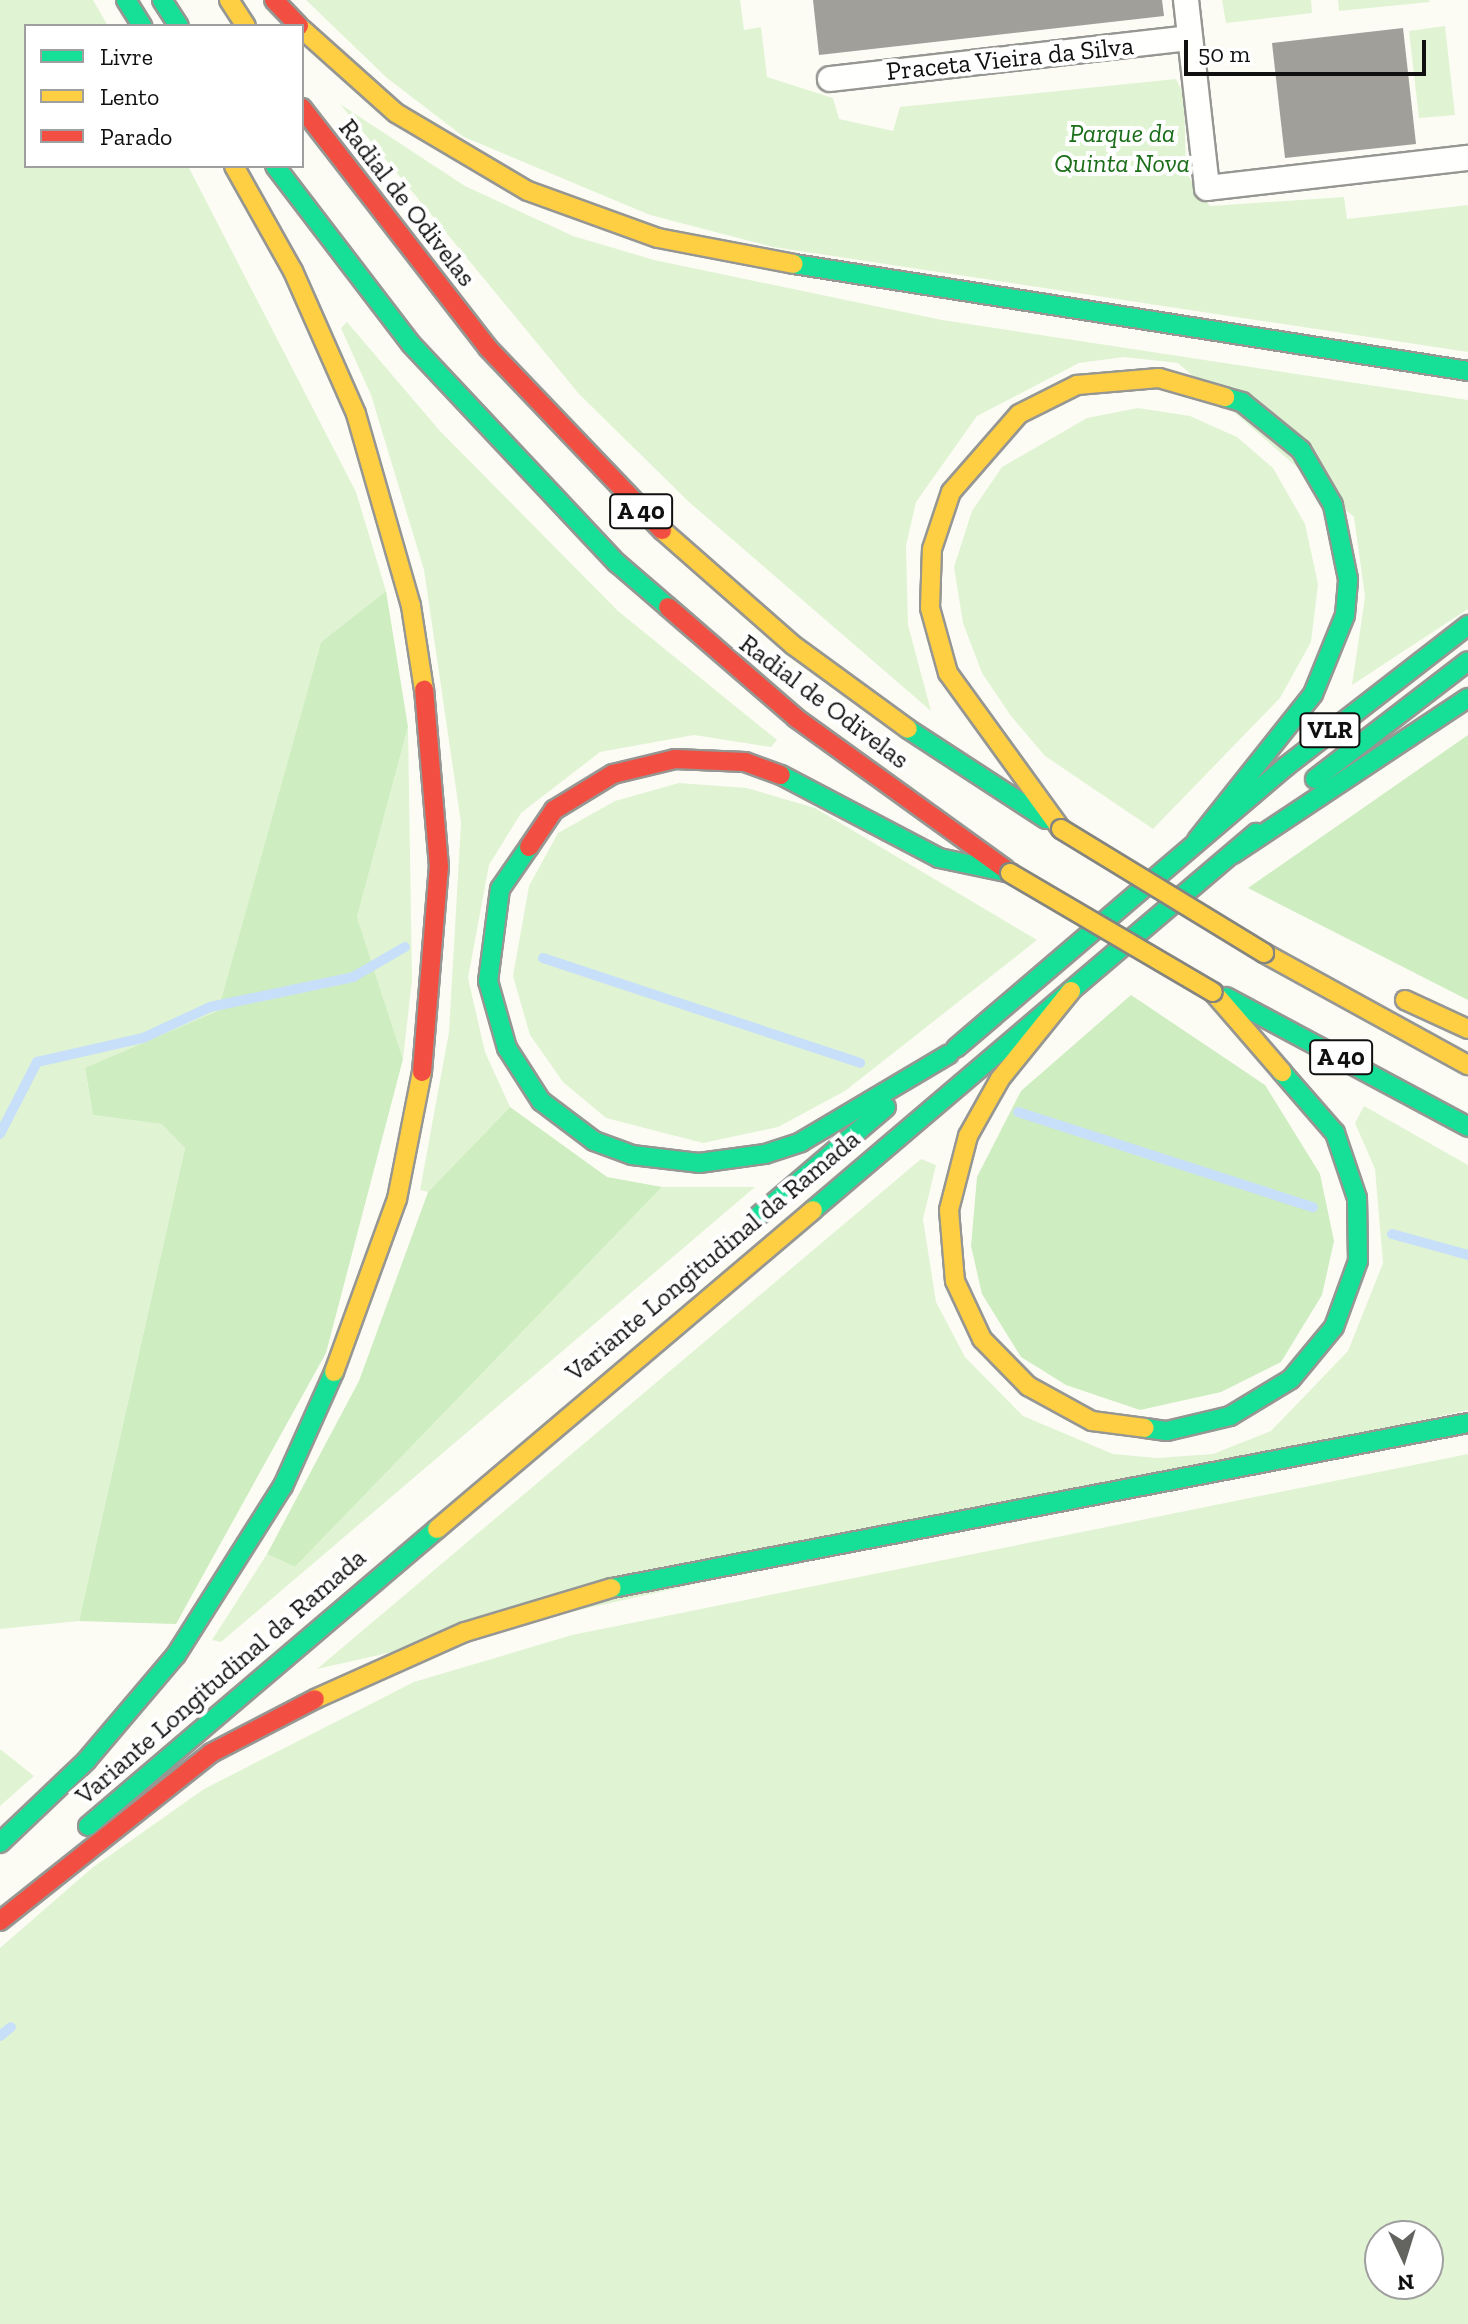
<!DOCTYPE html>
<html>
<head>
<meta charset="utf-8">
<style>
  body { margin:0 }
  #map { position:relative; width:1468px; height:2324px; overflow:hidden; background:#fcfcf5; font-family:"Zilla Slab",serif }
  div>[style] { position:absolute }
  .green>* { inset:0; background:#e0f4d3 }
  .forest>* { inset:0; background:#ceedc1 }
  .stream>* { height:10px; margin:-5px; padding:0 5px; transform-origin:5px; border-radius:5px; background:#c8dff9 }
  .building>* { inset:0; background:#a09f9a }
  .roads { filter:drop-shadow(2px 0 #969693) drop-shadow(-2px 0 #969693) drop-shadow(0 2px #969693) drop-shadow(0 -2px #969693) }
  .street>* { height:24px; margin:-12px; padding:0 12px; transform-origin:12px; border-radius:12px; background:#fffffe }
  .fast>* { height:18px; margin:-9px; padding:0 9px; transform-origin:9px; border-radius:9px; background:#16e098 }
  .slow>* { height:18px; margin:-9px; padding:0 9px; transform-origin:9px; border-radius:9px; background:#ffcf43 }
  .jam>* { height:18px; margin:-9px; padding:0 9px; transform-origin:9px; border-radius:9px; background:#f24e42 }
  .bridges { filter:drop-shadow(2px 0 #848480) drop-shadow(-2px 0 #848480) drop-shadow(0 2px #848480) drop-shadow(0 -2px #848480) }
  .slow-bridge>* { height:18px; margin:-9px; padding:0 9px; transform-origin:9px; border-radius:9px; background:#ffcf43 }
  span { translate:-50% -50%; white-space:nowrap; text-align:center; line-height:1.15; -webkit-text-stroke:8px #fff; paint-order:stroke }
  .shield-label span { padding:2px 6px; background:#fff; border:2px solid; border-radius:6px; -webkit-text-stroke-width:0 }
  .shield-label { font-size:24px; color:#101010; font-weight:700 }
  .street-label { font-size:26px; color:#101010 }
  .park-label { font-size:26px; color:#1b6e19; font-style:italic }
  .legend { position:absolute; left:24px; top:24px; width:280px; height:144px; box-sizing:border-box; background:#fff; border:2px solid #9f9f9f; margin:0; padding:10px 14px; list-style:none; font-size:24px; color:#101010 }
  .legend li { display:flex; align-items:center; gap:16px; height:40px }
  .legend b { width:40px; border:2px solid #9f9f9f }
  .north { position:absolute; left:1364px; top:2220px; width:80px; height:80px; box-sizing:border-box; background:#fff; border:2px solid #9f9f9f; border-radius:50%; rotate:176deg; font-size:22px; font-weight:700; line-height:32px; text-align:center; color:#101010 }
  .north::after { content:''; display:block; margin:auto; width:28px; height:36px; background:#636360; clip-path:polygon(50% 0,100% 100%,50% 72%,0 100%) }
  .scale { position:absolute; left:1184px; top:40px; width:242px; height:36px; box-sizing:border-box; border:4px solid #101010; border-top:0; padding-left:10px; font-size:24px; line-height:28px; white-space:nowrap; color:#101010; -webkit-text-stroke:6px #fff; paint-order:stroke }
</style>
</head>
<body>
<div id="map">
  <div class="green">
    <div style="clip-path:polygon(0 0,93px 0,108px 26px,26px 26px,26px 166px,188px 166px,356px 492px,386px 591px,321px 642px,218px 1012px,85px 1069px,93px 1115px,163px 1124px,185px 1148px,79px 1621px,0 1629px)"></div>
    <div style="clip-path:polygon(306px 0,740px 0,744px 30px,761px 27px,767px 77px,833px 98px,839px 119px,893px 131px,900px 107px,1176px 79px,1184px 95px,1186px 173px,1210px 206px,1344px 197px,1347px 219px,1468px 205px,1468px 352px,773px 247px,650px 215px,464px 137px,387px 78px)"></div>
    <div style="clip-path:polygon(1222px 0,1311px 0,1312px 13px,1226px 23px)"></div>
    <div style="clip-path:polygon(1338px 0,1429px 0,1430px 2px,1339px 11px)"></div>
    <div style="clip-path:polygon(1445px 26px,1455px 115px,1419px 118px,1409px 31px)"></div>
    <div style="clip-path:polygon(340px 104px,465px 186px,573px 236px,654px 260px,942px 320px,1468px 400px,1468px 609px,1352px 685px,1365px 597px,1354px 517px,1178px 363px,1124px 357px,1079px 363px,977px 416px,916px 502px,906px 546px,908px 625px,931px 711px,689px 502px,579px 394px)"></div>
    <div style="clip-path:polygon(347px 322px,440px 431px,618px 611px,777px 740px,771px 747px,694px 735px,600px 752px,521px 813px,489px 865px,468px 978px,485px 1052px,510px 1107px,428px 1192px,420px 1190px,449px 1032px,461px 823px,424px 570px,371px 395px,341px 328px)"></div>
    <div style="clip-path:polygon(1138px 408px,1190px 416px,1237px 437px,1273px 468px,1305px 524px,1318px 584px,1311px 642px,1280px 698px,1153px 829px,1045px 756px,1011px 716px,982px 673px,963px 623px,954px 567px,972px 511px,1002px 467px,1087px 418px)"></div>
    <div style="clip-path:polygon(408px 727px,412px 980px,403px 1059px,357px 917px)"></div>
    <div style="clip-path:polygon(679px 783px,747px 788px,815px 808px,1037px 940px,845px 1091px,778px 1127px,703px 1143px,606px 1118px,563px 1082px,530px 1035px,513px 976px,529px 886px,558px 833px,615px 801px)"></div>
    <div style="clip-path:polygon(1364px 1106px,1468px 1165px,1468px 1410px,317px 1669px,921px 1159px,936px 1165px,923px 1219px,936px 1302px,965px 1357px,1023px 1416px,1113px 1454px,1157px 1458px,1213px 1454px,1271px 1431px,1348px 1351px,1383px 1263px,1375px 1169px,1355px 1123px)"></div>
    <div style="clip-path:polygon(662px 1187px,755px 1187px,221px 1642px,212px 1640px,267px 1554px,295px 1567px)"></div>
    <div style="clip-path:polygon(evenodd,1468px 1454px,1468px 2324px,0 2324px,0 1948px,92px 1868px,204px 1789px,414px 1682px,572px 1635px,1468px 1454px,1380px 2236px,1428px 2236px,1428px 2284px,1380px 2284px,1380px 2236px)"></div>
    <div style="clip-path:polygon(0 1749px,34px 1776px,0 1806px)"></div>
  </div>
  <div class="forest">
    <div style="clip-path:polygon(386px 591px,408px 727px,357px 917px,403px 1059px,326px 1353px,176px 1624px,79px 1621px,185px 1148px,162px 1124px,93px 1115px,85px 1068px,218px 1011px,321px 642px)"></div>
    <div style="clip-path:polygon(1468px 735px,1468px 1000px,1248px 888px)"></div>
    <div style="clip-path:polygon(1131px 995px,1265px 1085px,1320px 1174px,1334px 1241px,1322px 1295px,1281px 1362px,1221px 1392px,1140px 1410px,1066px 1385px,1021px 1357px,982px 1294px,971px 1246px,977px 1177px,1021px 1091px)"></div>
    <div style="clip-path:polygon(510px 1107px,607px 1177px,662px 1187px,295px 1567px,267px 1554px,359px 1381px,428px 1192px)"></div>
  </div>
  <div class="stream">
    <div style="left:543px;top:958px;width:334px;rotate:18.3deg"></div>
    <div style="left:1018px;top:1112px;width:310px;rotate:17.9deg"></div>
    <div style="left:0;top:1134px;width:81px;rotate:-62.8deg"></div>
    <div style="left:37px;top:1062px;width:109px;rotate:-12.8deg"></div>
    <div style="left:143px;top:1038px;width:74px;rotate:-24.8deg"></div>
    <div style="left:210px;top:1007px;width:146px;rotate:-11.8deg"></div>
    <div style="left:353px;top:977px;width:60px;rotate:-30deg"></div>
    <div style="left:1392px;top:1234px;width:79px;rotate:15.4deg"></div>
    <div style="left:0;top:2036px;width:14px;rotate:-39deg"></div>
  </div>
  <div class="building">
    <div style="clip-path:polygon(813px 0,1162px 0,1164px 16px,819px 55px)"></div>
    <div style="clip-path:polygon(1403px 28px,1416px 144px,1285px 158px,1272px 43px)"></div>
  </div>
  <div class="roads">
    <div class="street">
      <div style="left:1186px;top:0;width:189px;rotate:83.6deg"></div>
      <div style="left:1207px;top:188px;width:263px;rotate:-6.6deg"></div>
      <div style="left:830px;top:79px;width:362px;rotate:-6.5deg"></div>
    </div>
    <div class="fast">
      <div style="left:126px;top:0;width:31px;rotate:58deg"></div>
      <div style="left:162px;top:0;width:31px;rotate:57deg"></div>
      <div style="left:275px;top:166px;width:224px;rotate:52.6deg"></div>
      <div style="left:411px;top:344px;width:301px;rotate:46.8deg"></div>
      <div style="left:617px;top:563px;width:67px;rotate:40.8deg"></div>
      <div style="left:794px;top:264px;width:682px;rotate:9.02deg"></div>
      <div style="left:908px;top:729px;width:165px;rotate:33.1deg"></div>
      <div style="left:781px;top:775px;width:178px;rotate:27.7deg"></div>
      <div style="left:939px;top:858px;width:73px;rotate:11.9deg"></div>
      <div style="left:1315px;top:779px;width:193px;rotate:-37.6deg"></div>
      <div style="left:1197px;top:840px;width:186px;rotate:-51.5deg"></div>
      <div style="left:1313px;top:694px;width:85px;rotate:-67.9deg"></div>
      <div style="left:1345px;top:615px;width:36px;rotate:-85deg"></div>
      <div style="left:1348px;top:579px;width:76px;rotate:-101.5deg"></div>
      <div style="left:1333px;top:505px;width:64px;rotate:-120.2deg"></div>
      <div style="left:1301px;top:450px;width:76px;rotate:-140.9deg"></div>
      <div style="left:1242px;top:402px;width:18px;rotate:-164deg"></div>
      <div style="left:529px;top:847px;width:51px;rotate:124.6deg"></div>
      <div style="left:500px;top:889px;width:93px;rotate:97.4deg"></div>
      <div style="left:488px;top:981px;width:70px;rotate:74.2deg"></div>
      <div style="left:507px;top:1048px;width:63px;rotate:57.3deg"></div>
      <div style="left:541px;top:1101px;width:66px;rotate:37deg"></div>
      <div style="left:594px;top:1141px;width:40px;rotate:20.2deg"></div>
      <div style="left:632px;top:1155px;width:67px;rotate:6.8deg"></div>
      <div style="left:699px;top:1163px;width:67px;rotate:-7.8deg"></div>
      <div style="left:765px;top:1154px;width:38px;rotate:-18deg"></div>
      <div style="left:801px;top:1142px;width:172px;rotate:-30.7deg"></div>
      <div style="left:1233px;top:854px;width:282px;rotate:-33.6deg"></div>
      <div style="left:1226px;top:997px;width:275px;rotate:28.2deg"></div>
      <div style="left:956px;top:1048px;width:433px;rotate:-40.5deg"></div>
      <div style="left:1285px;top:767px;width:232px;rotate:-37.8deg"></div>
      <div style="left:813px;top:1210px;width:582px;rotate:-40.4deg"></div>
      <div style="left:758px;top:1216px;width:168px;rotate:-40.4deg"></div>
      <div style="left:1145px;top:1428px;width:22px;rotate:8deg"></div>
      <div style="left:1167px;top:1431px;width:65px;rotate:-13.4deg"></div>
      <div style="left:1230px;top:1416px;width:71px;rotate:-31.2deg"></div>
      <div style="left:1291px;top:1379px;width:67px;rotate:-50.4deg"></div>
      <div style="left:1334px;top:1327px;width:70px;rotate:-70deg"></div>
      <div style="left:1358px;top:1261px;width:63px;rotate:-90.9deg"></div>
      <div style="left:1357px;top:1198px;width:69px;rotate:-108.7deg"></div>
      <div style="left:1335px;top:1133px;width:81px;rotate:-131deg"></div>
      <div style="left:612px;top:1588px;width:872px;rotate:-10.91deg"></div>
      <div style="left:88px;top:1826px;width:458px;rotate:-40.4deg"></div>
      <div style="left:0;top:1843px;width:119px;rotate:-43.6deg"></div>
      <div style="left:86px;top:1761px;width:139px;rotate:-49.7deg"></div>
      <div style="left:176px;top:1655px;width:200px;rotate:-57.7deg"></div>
      <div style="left:283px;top:1486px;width:125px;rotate:-65.9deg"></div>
    </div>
    <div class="slow">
      <div style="left:229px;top:0;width:31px;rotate:57deg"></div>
      <div style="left:302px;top:29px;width:126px;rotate:41.8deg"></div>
      <div style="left:396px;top:113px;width:153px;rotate:30.6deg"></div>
      <div style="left:528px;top:191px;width:138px;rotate:19.9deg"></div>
      <div style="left:658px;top:238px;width:138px;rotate:10.8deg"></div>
      <div style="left:234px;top:166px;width:120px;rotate:60.7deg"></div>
      <div style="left:293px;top:271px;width:156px;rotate:66.2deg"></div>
      <div style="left:356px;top:414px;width:200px;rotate:74deg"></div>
      <div style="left:411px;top:606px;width:85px;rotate:81.2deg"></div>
      <div style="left:662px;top:530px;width:174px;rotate:41.3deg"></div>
      <div style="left:793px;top:645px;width:142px;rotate:36.1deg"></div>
      <div style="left:1061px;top:829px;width:193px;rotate:-125.9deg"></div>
      <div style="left:948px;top:673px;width:67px;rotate:-105.5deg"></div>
      <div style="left:930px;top:608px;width:59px;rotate:-88.1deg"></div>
      <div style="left:932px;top:549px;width:60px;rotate:-71.6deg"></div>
      <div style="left:951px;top:492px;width:103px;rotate:-48.9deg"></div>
      <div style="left:1019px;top:414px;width:65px;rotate:-26.6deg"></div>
      <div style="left:1077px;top:385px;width:82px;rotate:-4.9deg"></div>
      <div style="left:1159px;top:378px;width:69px;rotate:16.1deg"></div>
      <div style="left:1264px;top:953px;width:233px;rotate:28.8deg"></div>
      <div style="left:1071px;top:991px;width:113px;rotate:128.9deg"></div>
      <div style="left:1000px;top:1079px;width:65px;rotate:119.3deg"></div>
      <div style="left:968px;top:1136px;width:76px;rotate:104.4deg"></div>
      <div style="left:949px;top:1210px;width:71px;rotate:85.2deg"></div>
      <div style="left:955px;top:1281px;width:64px;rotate:65deg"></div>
      <div style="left:982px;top:1339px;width:66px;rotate:45.6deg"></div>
      <div style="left:1028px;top:1386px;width:73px;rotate:28.7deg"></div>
      <div style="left:1092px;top:1421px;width:53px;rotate:7.5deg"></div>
      <div style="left:1213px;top:992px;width:106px;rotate:49.2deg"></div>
      <div style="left:1405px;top:1000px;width:69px;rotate:24.7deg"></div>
      <div style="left:334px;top:1372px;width:184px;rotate:-70deg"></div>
      <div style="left:397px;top:1199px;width:129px;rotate:-78.9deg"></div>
      <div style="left:437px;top:1529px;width:493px;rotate:-40.3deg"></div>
      <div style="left:315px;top:1699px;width:164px;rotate:-24.1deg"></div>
      <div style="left:465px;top:1632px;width:153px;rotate:-16.7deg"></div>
    </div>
    <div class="jam">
      <div style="left:274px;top:0;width:36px;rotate:46deg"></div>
      <div style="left:302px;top:108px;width:304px;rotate:52.2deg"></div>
      <div style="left:488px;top:348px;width:252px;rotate:46.3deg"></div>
      <div style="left:668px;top:607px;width:169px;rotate:40.9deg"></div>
      <div style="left:796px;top:718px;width:258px;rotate:35.8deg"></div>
      <div style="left:529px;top:847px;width:45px;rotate:-56deg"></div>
      <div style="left:554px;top:810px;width:69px;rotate:-31.4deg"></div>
      <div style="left:613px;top:774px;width:64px;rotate:-13.6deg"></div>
      <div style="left:675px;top:759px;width:70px;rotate:2.5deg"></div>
      <div style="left:745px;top:762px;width:38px;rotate:20deg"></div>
      <div style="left:422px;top:1072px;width:206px;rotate:-85.3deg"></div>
      <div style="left:439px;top:867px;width:178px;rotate:-94.8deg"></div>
      <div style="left:0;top:1921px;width:270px;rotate:-38.5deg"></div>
      <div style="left:211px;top:1753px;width:117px;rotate:-27.4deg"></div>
    </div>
  </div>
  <div class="bridges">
    <div class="slow-bridge">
      <div style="left:1061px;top:829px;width:238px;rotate:31.4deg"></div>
      <div style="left:1010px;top:873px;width:235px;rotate:30.4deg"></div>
    </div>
  </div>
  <div class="shield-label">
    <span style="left:641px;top:511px">A 40</span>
    <span style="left:1330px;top:730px">VLR</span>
    <span style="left:1341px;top:1057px">A 40</span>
  </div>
  <div class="street-label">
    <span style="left:1010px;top:59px;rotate:-6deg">Praceta Vieira da Silva</span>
    <span style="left:407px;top:203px;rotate:52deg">Radial de Odivelas</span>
    <span style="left:824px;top:702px;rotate:37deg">Radial de Odivelas</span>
    <span style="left:713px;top:1256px;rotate:-40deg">Variante Longitudinal da Ramada</span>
    <span style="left:221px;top:1677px;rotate:-41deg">Variante Longitudinal da Ramada</span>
  </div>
  <div class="park-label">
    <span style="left:1122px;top:149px">Parque da<br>Quinta Nova</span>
  </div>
  <ul class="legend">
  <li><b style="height:10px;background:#16e098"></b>Livre</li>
  <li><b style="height:10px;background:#ffcf43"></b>Lento</li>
  <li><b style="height:10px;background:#f24e42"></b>Parado</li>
  </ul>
  <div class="north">N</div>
  <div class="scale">50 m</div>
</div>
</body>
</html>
